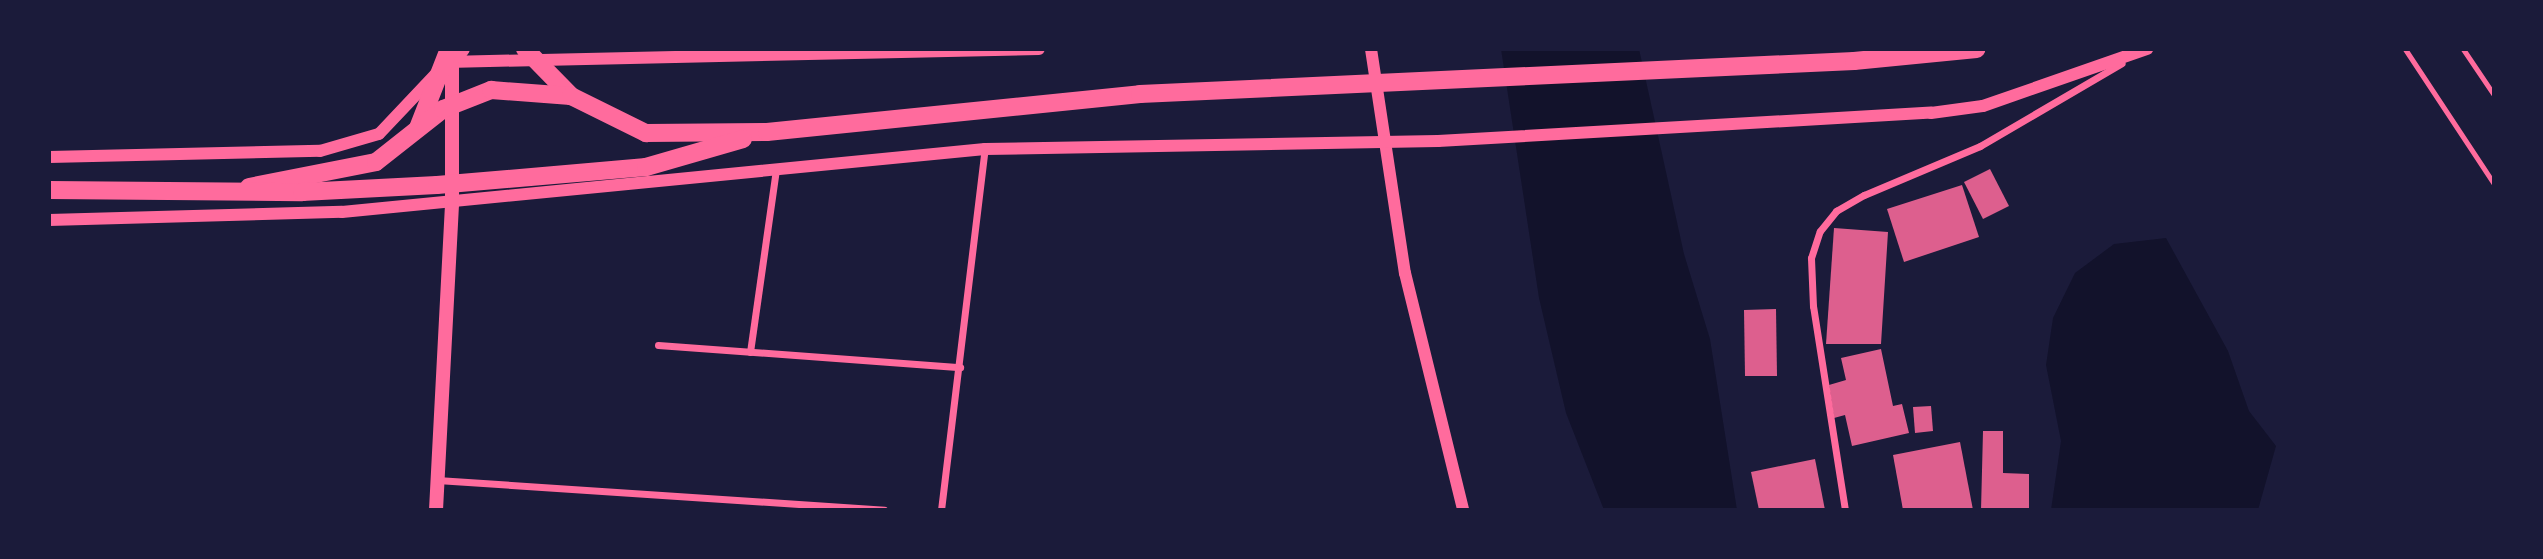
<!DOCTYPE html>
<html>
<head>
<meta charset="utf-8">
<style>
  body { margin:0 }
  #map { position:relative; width:2543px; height:559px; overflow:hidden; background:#1b1b3a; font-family:"IBM Plex Sans",sans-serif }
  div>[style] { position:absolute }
  .water>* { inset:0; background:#12122b }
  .building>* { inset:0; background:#dd5f8e }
  .service>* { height:5px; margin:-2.5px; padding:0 2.5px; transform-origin:2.5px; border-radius:2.5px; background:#ff6b9d }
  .minor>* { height:7px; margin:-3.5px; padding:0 3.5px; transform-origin:3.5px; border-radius:3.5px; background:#ff6b9d }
  .tertiary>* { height:12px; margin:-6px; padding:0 6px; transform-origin:6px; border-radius:6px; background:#ff6b9d }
  .secondary>* { height:14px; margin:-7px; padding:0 7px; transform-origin:7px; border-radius:7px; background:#ff6b9d }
  .primary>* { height:18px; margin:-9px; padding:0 9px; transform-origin:9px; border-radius:9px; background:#ff6b9d }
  span { translate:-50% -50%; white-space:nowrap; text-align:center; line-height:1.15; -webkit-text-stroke:5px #1b1b3a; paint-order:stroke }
  .frame { position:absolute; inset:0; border:51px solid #1b1b3a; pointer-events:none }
</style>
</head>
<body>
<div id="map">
  <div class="water">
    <div style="clip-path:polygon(1501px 49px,1639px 49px,1684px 254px,1710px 339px,1737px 510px,1604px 510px,1566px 413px,1539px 298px)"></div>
    <div style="clip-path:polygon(2166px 238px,2228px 351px,2249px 411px,2276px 446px,2258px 510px,2051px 510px,2061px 441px,2046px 365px,2053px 318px,2075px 273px,2114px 244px)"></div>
  </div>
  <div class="building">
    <div style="clip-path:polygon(1990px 169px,2009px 206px,1983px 219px,1964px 182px)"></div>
    <div style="clip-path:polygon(1962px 185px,1979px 237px,1904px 262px,1887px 209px)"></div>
    <div style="clip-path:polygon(1834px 228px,1888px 232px,1881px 344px,1826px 344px)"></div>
    <div style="clip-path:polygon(1776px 309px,1777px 376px,1745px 376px,1744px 310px)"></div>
    <div style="clip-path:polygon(1881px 349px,1893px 406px,1902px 404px,1909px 433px,1852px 446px,1845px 415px,1834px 418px,1829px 385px,1846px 380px,1841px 358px)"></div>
    <div style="clip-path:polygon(1931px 406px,1933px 431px,1915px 433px,1913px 407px)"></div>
    <div style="clip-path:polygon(1983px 431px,2003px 431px,2003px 473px,2029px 474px,2029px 510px,1981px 510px)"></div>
    <div style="clip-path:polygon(1960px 442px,1973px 510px,1903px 510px,1893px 455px)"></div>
    <div style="clip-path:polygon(1815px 459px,1825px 510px,1759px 510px,1751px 472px)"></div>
  </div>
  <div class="service">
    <div style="left:2405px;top:49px;width:162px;rotate:56.6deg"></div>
    <div style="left:2463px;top:49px;width:55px;rotate:56deg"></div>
  </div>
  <div class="minor">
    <div style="left:658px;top:345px;width:303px;rotate:4.2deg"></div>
    <div style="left:750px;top:352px;width:184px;rotate:-81.9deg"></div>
    <div style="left:437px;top:480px;width:448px;rotate:3.8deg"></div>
    <div style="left:941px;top:510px;width:364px;rotate:-83.1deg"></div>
    <div style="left:1845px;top:510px;width:206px;rotate:-98.9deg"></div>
    <div style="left:1813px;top:306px;width:48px;rotate:-92.4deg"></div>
    <div style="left:1811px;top:258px;width:28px;rotate:-72deg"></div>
    <div style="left:1820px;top:231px;width:26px;rotate:-51deg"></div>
    <div style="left:1836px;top:211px;width:32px;rotate:-30deg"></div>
    <div style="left:1864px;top:195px;width:126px;rotate:-22.9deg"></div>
    <div style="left:1980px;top:146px;width:164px;rotate:-30.3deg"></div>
  </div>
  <div class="tertiary">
    <div style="left:1371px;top:49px;width:227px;rotate:81.4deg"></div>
    <div style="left:1405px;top:273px;width:244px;rotate:76.2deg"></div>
    <div style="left:49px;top:157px;width:271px;rotate:-1.3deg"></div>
    <div style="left:320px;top:151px;width:61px;rotate:-16.1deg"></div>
    <div style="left:379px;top:134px;width:99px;rotate:-46.6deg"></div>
    <div style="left:447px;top:62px;width:592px;rotate:-1.26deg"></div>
    <div style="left:49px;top:220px;width:293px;rotate:-1.6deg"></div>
    <div style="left:342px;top:212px;width:646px;rotate:-5.6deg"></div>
    <div style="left:985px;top:149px;width:453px;rotate:-1deg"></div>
    <div style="left:1438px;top:141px;width:494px;rotate:-3.3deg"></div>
    <div style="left:1931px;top:113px;width:52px;rotate:-7.7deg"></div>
    <div style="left:1983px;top:106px;width:174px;rotate:-19.2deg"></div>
  </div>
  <div class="secondary">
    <div style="left:452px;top:64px;width:19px;rotate:-54deg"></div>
    <div style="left:436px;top:510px;width:306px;rotate:-87deg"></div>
    <div style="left:452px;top:204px;width:140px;rotate:-90deg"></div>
  </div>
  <div class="primary">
    <div style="left:525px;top:49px;width:66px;rotate:45.6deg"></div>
    <div style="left:418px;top:128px;width:85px;rotate:-68.6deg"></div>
    <div style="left:249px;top:187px;width:129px;rotate:-11.1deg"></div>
    <div style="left:376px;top:162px;width:85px;rotate:-38.3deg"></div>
    <div style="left:443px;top:109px;width:52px;rotate:-21.6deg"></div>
    <div style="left:491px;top:90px;width:80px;rotate:4.3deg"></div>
    <div style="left:571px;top:96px;width:84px;rotate:26.3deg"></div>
    <div style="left:646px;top:133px;width:121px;rotate:-0.5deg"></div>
    <div style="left:767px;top:132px;width:375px;rotate:-5.8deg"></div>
    <div style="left:1140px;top:94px;width:715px;rotate:-2.65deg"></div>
    <div style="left:1854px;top:61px;width:123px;rotate:-5.6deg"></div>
    <div style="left:49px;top:190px;width:253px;rotate:0.5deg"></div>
    <div style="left:302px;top:192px;width:135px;rotate:-3deg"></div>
    <div style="left:437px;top:185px;width:210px;rotate:-4.9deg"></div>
    <div style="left:646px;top:167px;width:101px;rotate:-16.1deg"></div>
  </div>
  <div class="frame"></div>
</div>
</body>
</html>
